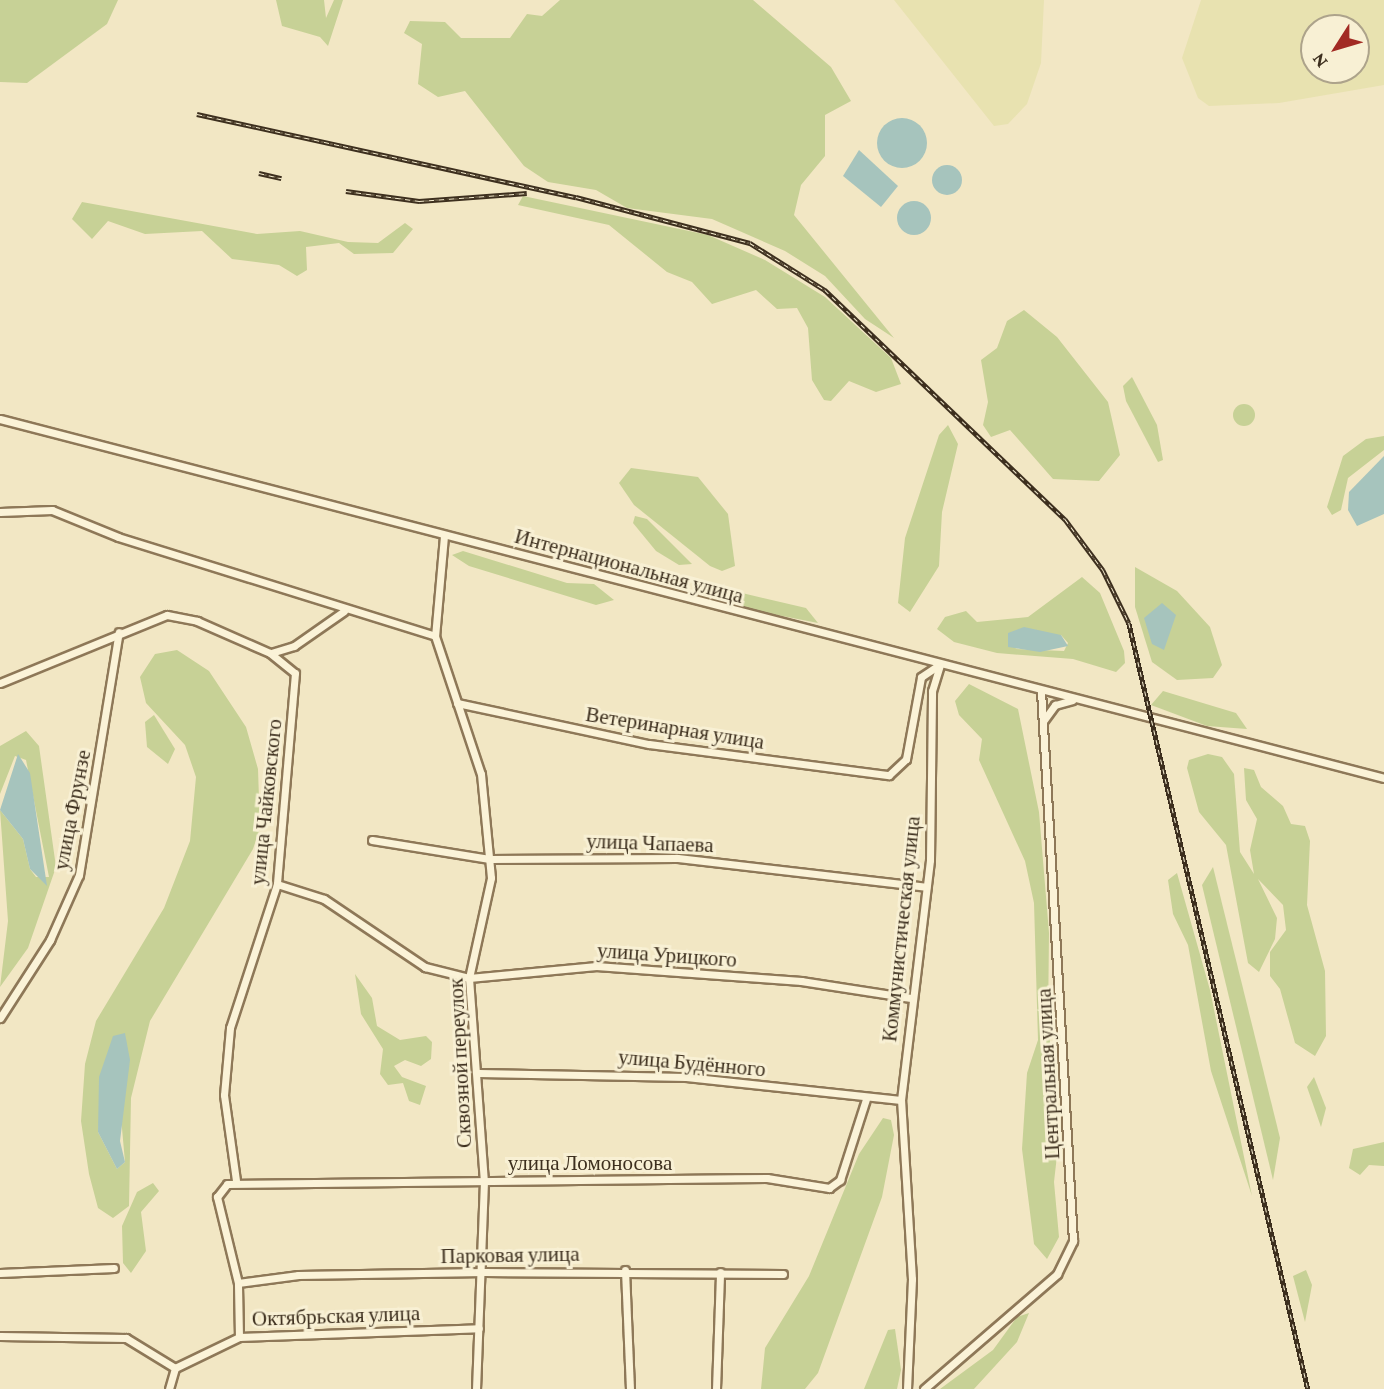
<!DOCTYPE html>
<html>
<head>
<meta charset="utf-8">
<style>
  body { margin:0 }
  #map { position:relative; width:1384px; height:1389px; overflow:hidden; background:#f2e7c4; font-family:"Crimson Pro",serif }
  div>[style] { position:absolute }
  .farmland>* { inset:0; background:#e8e2b0 }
  .green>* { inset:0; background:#c7d196 }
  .round { border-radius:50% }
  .water>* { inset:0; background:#a6c4bd }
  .roads { filter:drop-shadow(2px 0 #8e7858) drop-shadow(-2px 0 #8e7858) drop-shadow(0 2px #8e7858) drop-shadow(0 -2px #8e7858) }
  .minor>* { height:7px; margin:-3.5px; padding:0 3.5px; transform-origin:3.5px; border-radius:3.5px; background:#fbf3d8 }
  .rail>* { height:4.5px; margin-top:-2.25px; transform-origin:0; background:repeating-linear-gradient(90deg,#f8f0d4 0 5px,#3d2f1e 0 10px); box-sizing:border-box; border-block:2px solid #3d2f1e }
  span { translate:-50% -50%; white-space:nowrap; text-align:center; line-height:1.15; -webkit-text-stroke:6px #f8f0d4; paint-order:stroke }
  .street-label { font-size:21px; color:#3d2f1e }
  .north { position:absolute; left:1300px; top:14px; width:70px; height:70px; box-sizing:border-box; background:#f8f0d4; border:2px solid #ada38b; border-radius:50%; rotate:233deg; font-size:19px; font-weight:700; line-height:28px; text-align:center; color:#3d2f1e }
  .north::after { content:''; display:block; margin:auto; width:24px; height:32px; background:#a22a23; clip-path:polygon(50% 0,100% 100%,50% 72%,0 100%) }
</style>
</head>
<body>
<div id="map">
  <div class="farmland">
    <div style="clip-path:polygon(894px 0,1044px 0,1041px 63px,1027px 104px,1008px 124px,994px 126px)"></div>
    <div style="clip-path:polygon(evenodd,1201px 0,1384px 0,1384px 85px,1279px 103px,1209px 106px,1198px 98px,1182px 58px,1201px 0,1356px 28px,1356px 70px,1314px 70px,1314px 28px,1356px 28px)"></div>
  </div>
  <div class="green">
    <div style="clip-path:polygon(0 0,118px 0,107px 24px,27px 83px,0 82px)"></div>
    <div style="clip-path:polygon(324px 0,326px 18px,334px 0,343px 0,328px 46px,320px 37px,282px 26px,276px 0)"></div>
    <div style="clip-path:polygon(560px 0,753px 0,831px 67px,851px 101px,825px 115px,825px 156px,801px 185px,794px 215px,894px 338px,865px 319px,825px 276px,785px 251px,712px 219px,627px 208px,596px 190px,548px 182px,524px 166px,465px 91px,438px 97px,418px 84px,422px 44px,404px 33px,410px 21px,445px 22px,461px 38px,510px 38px,527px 14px,542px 16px)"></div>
    <div style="clip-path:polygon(523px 196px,708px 235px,765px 260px,825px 297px,891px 358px,901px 384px,876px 392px,849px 381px,831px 401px,824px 400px,812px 380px,808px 328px,797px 308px,777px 309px,756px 290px,712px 304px,692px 282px,667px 272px,609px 225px,518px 205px)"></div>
    <div style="clip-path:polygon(82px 202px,257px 234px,300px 231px,348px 242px,378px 243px,405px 223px,413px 229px,393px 253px,354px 254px,339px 243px,306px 247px,307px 270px,297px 276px,279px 265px,232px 259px,202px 231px,145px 234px,108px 221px,92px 239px,72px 219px)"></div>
    <div style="clip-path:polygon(1024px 310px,1057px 337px,1108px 402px,1120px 455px,1099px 481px,1053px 479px,1010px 430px,991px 437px,983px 425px,988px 402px,981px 360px,997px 348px,1007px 321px)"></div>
    <div style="clip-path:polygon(1132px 377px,1157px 425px,1163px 460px,1158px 462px,1126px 401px,1123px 386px)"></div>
    <div class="round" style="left:1233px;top:404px;width:22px;height:22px"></div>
    <div style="clip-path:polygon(948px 425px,958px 444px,942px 512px,939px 566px,910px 612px,898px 603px,905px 538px,939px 435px)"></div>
    <div style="clip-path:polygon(1384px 436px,1384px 450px,1348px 478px,1341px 510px,1332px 515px,1327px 507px,1343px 456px,1366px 439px)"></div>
    <div style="clip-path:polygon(631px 468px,698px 477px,728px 514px,735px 566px,722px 571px,710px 566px,634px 505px,619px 483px)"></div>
    <div style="clip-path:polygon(635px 516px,647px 519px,692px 564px,679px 565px,656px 551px,633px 523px)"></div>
    <div style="clip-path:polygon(463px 551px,567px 583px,594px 584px,614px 600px,596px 605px,469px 566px,452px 555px)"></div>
    <div style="clip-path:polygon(1135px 567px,1177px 591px,1210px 627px,1222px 665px,1213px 678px,1177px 680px,1152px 662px,1135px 607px)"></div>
    <div style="clip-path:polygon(evenodd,1082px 577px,1100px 593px,1124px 651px,1125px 663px,1116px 672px,1073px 659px,997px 653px,954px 642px,937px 629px,945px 617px,966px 611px,977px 622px,1028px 617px,1082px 577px,1061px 635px,1068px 643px,1064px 651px,1015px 649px,1061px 635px)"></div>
    <div style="clip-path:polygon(742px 593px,806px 608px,818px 623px,731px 606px)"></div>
    <div style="clip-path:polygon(evenodd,177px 650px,209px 671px,246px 727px,258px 769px,260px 828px,253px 849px,150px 1021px,131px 1098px,129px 1206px,113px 1218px,98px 1208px,89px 1174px,81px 1121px,85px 1064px,96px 1021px,164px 908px,190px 841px,196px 777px,185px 745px,146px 703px,140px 677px,155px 654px,177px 650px,108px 1058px,128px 1068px,120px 1106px,125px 1162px,117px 1169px,98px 1132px,108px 1058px)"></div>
    <div style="clip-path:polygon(969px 684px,1018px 709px,1039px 812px,1049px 933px,1048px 1024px,1060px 1129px,1054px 1182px,1059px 1237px,1047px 1259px,1034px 1244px,1022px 1149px,1027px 1073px,1038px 1040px,1034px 903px,1025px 861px,979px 760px,982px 739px,959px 715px,955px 701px)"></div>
    <div style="clip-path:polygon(1163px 691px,1236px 713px,1247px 729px,1207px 726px,1151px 705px)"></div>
    <div style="clip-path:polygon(154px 715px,175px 749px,168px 764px,147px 747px,145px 722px)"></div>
    <div style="clip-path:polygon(26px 731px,39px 746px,56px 867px,28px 948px,0 987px,8px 921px,0 810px,23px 839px,30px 869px,36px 877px,49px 877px,26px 760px,15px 756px,0 794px,0 746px)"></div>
    <div style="clip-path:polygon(1208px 754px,1222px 757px,1234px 774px,1240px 852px,1254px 874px,1250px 850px,1257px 819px,1246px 800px,1244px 768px,1254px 770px,1261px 787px,1283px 806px,1291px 824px,1305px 826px,1310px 841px,1307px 905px,1325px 971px,1326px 1036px,1315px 1056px,1295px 1043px,1280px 989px,1270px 976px,1270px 952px,1286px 930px,1283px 905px,1258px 879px,1277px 918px,1275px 939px,1259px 972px,1248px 963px,1226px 845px,1199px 812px,1187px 768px,1189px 760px)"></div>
    <div style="clip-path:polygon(1213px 867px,1280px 1138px,1273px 1180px,1202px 885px)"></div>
    <div style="clip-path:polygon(1177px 873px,1210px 990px,1252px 1196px,1211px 1071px,1188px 945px,1173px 914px,1168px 880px)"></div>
    <div style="clip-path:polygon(355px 974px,372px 998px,377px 1026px,400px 1040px,426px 1036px,432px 1042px,431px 1059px,421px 1066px,405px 1060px,394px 1066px,402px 1077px,426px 1086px,420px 1105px,409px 1101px,403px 1083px,388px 1085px,380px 1074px,383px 1049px,361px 1014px)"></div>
    <div style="clip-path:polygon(1314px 1077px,1326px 1108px,1321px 1127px,1307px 1087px)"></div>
    <div style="clip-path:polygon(883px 1118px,891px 1120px,894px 1135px,882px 1197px,818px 1373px,805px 1389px,761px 1389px,765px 1348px,809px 1276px,859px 1154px)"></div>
    <div style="clip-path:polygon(1384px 1142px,1384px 1166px,1369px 1165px,1360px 1175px,1349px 1168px,1353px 1149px)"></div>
    <div style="clip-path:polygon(153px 1183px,159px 1191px,141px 1212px,146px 1251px,131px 1273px,123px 1263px,122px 1226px,137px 1192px)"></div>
    <div style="clip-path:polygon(1306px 1270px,1312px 1285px,1305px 1322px,1293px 1276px)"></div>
    <div style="clip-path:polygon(1029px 1313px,1017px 1342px,974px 1389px,940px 1389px,993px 1350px,1017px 1317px)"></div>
    <div style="clip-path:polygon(895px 1329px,901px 1370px,897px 1389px,864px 1389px,888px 1330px)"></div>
  </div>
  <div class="water">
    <div class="round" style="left:877px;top:118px;width:50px;height:50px"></div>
    <div style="clip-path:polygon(859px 150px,898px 186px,881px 207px,843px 176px)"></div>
    <div class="round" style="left:932px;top:165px;width:30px;height:30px"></div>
    <div class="round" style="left:897px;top:201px;width:34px;height:34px"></div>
    <div style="clip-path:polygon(1384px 456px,1384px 514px,1357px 526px,1348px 510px,1349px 492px)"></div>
    <div style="clip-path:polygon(1162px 603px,1176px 615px,1164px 650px,1152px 644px,1144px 618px)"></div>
    <div style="clip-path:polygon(1024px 627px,1061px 635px,1068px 646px,1040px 652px,1008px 647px,1008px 633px)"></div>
    <div style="clip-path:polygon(18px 754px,30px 773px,47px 886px,30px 869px,23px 839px,0 810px)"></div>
    <div style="clip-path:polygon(125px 1033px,130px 1060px,120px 1141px,125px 1162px,117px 1169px,98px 1132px,99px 1077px,113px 1036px)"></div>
  </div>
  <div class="roads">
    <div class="minor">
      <div style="left:0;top:419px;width:1430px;rotate:14.54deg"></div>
      <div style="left:0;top:512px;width:52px;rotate:-2.2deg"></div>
      <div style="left:52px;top:510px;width:71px;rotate:22.2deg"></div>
      <div style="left:118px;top:537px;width:332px;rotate:17.3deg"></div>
      <div style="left:444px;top:536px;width:100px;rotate:95.1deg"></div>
      <div style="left:435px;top:636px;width:145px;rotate:71.6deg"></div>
      <div style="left:481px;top:774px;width:104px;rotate:84.5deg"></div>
      <div style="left:491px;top:878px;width:102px;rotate:102.4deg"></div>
      <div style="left:469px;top:978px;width:204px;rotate:85.8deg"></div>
      <div style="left:484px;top:1181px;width:208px;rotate:92.2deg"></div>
      <div style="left:271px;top:653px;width:24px;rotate:-17deg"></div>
      <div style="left:294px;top:646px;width:61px;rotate:-35deg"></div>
      <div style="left:0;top:683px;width:180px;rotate:-22.2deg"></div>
      <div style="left:167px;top:615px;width:31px;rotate:11deg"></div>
      <div style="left:197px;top:621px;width:80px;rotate:23.7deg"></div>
      <div style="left:270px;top:653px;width:32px;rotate:39deg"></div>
      <div style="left:295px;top:673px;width:212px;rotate:94.9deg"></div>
      <div style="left:277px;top:884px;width:151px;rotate:108.1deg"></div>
      <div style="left:230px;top:1028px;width:67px;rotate:95.1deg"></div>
      <div style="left:224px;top:1095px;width:86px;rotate:82deg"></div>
      <div style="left:457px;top:703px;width:196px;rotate:12.1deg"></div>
      <div style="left:649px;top:744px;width:242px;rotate:7.4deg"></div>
      <div style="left:889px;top:775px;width:23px;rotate:-43deg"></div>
      <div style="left:906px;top:759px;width:83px;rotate:-79.6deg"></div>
      <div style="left:921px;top:677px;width:23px;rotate:-34deg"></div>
      <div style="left:1044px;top:720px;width:19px;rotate:-54deg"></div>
      <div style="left:1055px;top:705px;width:18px;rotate:-16deg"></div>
      <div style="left:372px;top:840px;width:119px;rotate:9.2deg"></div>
      <div style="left:489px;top:859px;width:188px;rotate:-0.3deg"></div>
      <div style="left:677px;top:858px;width:251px;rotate:6.6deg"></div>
      <div style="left:277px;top:884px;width:49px;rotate:17.7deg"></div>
      <div style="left:324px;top:899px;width:122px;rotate:34deg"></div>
      <div style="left:425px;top:967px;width:45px;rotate:14deg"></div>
      <div style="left:469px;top:978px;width:128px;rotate:-5.4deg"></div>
      <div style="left:596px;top:966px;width:206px;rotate:4.2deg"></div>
      <div style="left:801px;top:981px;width:111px;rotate:8.8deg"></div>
      <div style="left:0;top:1018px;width:93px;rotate:-57.3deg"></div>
      <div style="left:50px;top:940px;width:71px;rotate:-66deg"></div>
      <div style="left:79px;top:875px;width:246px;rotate:-80.7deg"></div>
      <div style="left:479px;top:1073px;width:207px;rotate:1.1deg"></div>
      <div style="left:686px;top:1077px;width:216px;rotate:6.1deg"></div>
      <div style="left:625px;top:1270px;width:119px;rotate:87.6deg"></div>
      <div style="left:0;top:1273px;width:114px;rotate:-2.5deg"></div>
      <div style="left:238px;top:1283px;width:61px;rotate:-7.6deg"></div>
      <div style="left:298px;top:1275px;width:187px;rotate:-0.9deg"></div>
      <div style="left:485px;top:1272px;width:298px;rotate:0.4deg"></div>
      <div style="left:0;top:1336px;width:126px;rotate:0.9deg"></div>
      <div style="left:126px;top:1338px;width:57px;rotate:31.5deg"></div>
      <div style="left:175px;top:1368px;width:71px;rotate:-25.8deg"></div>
      <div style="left:239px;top:1337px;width:240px;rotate:-2.1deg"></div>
      <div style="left:239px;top:1337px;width:54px;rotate:-91.1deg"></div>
      <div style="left:238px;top:1283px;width:89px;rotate:-103.7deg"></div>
      <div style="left:217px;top:1197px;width:16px;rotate:-52deg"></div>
      <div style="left:227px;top:1184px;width:540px;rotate:-0.64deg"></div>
      <div style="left:767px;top:1178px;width:63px;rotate:9.2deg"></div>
      <div style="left:829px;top:1188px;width:14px;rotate:-36deg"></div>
      <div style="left:840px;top:1180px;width:85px;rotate:-72.2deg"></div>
      <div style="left:169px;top:1389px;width:22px;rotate:-74deg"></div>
      <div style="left:716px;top:1389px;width:117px;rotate:-88deg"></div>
      <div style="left:907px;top:1389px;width:110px;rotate:-87.4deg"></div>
      <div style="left:912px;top:1279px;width:179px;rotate:-93.5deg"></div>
      <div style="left:901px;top:1100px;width:242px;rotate:-83.1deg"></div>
      <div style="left:930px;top:860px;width:169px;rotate:-89.3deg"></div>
      <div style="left:932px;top:691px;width:28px;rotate:-73deg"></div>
      <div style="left:924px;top:1389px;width:176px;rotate:-40.8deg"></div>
      <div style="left:1057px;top:1274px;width:37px;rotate:-64deg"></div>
      <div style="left:1073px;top:1241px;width:551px;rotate:-93.33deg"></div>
    </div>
  </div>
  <div class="rail">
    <div style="left:197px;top:114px;width:388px;rotate:12.4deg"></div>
    <div style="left:576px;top:197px;width:180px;rotate:14.8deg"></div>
    <div style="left:750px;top:243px;width:89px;rotate:32.1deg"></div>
    <div style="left:825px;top:290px;width:332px;rotate:43.7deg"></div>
    <div style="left:1065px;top:519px;width:64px;rotate:53.3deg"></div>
    <div style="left:1103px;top:570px;width:59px;rotate:63.9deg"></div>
    <div style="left:1129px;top:623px;width:787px;rotate:76.85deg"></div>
    <div style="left:259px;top:173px;width:23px;rotate:13deg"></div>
    <div style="left:346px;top:191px;width:74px;rotate:7.8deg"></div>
    <div style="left:419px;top:201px;width:108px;rotate:-4.2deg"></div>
  </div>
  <div class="street-label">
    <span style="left:629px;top:566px;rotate:15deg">Интернациональная улица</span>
    <span style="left:675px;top:728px;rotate:9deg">Ветеринарная улица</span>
    <span style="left:266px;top:802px;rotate:-84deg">улица Чайковского</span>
    <span style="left:72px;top:810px;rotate:-79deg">улица Фрунзе</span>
    <span style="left:650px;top:843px;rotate:2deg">улица Чапаева</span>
    <span style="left:901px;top:929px;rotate:-84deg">Коммунистическая улица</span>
    <span style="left:667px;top:955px;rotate:4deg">улица Урицкого</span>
    <span style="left:460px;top:1063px;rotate:-93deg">Сквозной переулок</span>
    <span style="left:692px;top:1063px;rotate:5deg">улица Будённого</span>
    <span style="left:1048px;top:1074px;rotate:-93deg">Центральная улица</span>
    <span style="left:590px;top:1163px">улица Ломоносова</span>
    <span style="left:510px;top:1255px;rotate:-1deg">Парковая улица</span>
    <span style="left:336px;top:1316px;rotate:-2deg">Октябрьская улица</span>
  </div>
  <div class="north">N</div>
</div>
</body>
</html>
